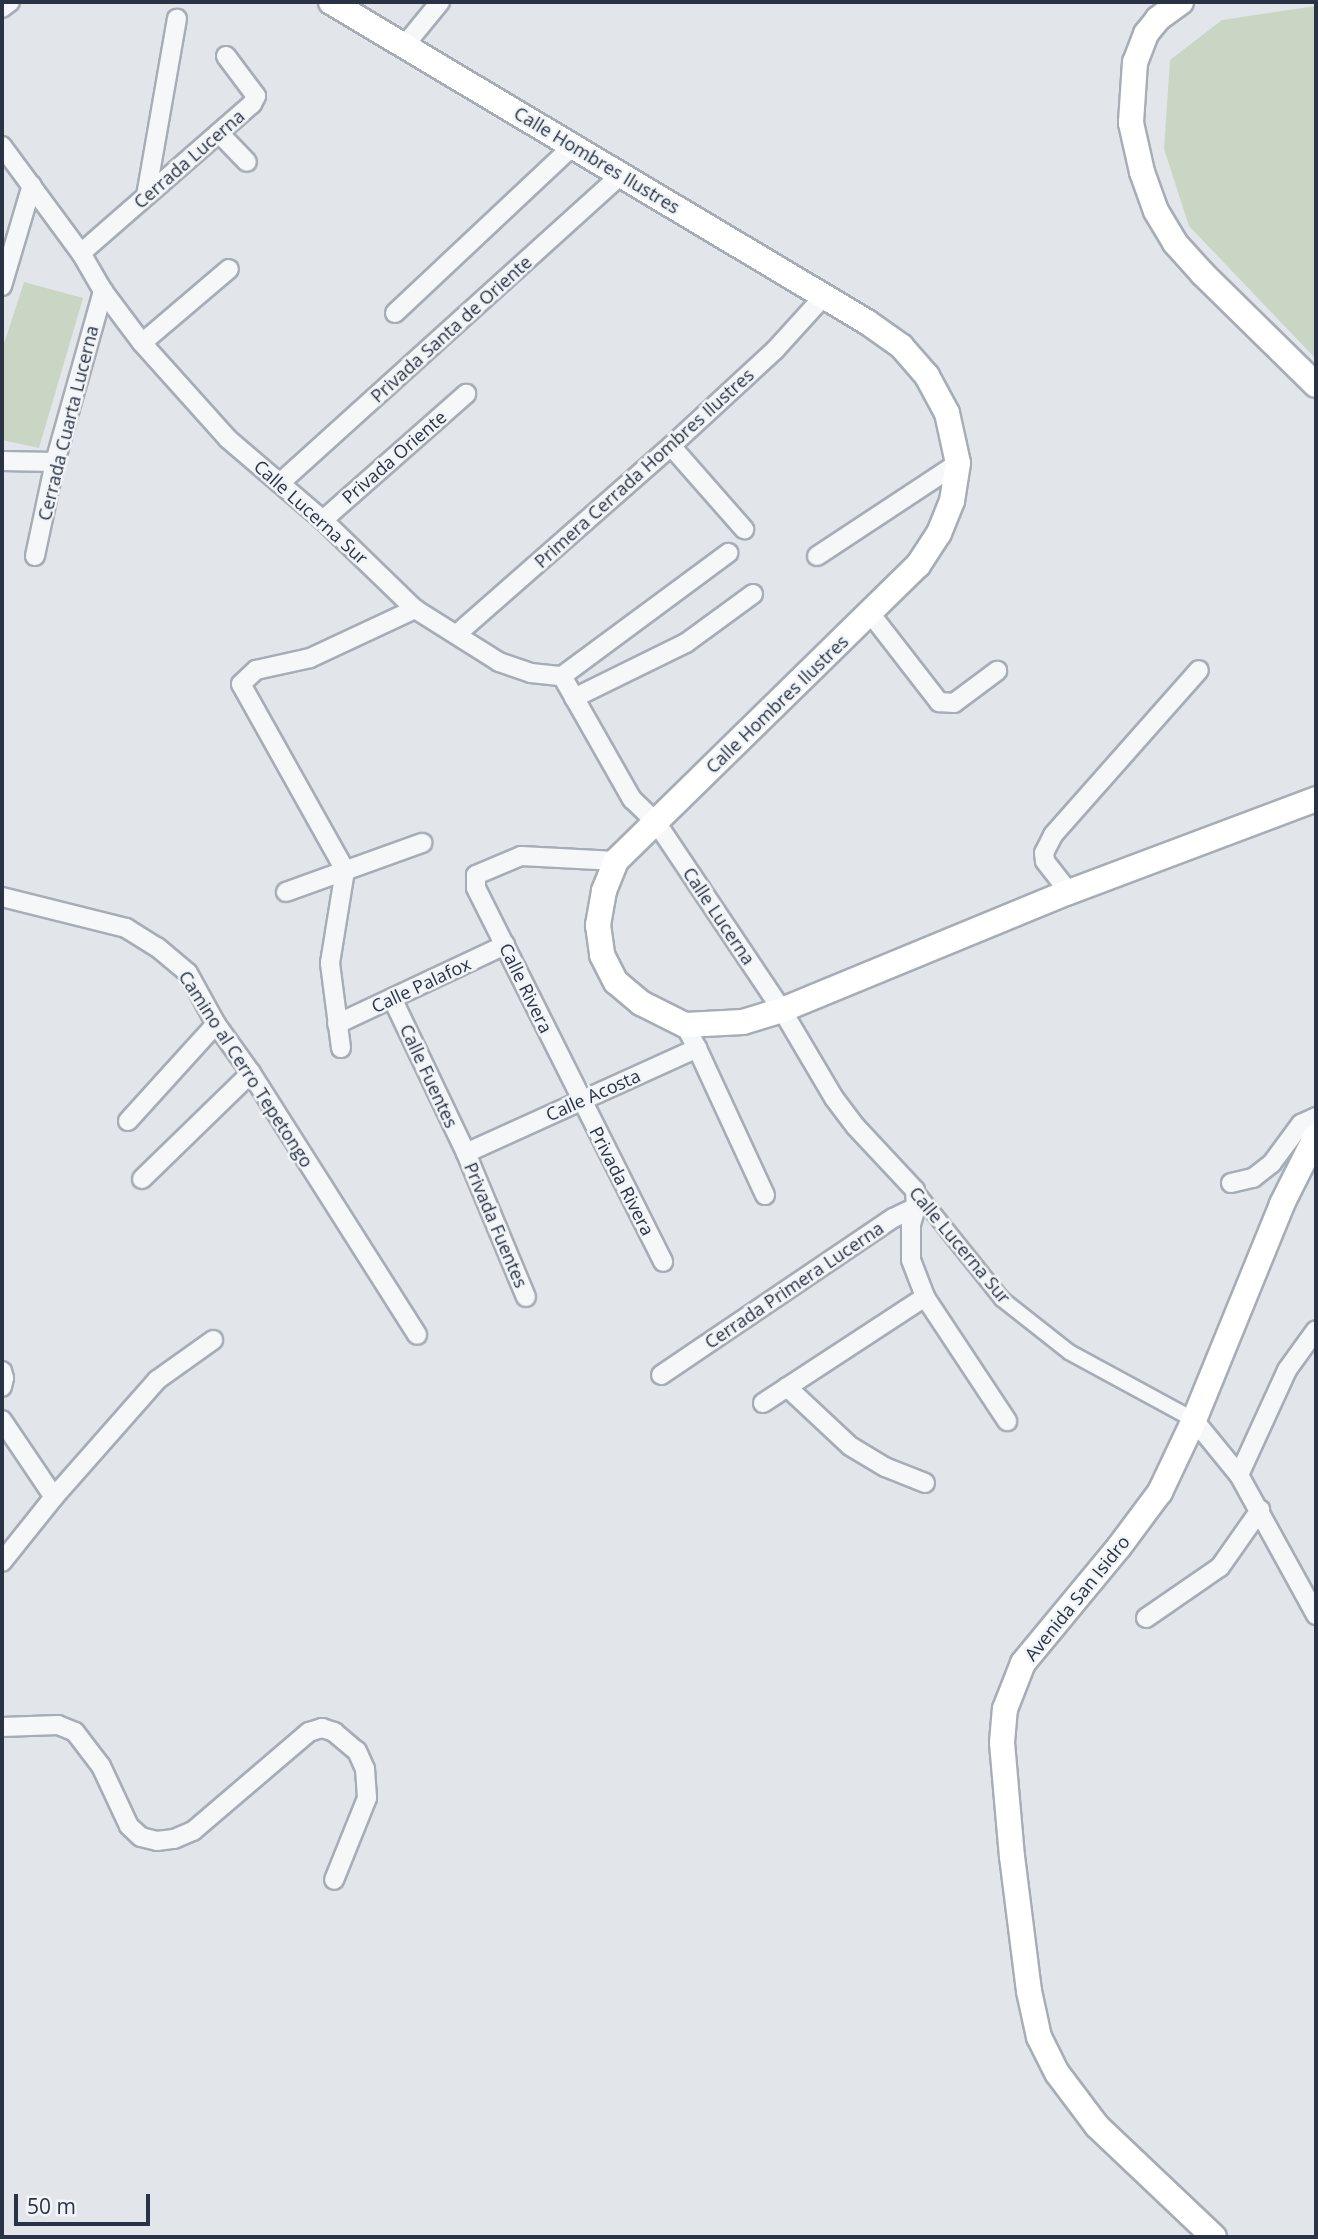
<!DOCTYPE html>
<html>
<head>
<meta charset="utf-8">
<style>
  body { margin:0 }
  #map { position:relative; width:1318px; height:2239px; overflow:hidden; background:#e2e6eb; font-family:"Open Sans",sans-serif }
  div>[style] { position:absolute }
  .green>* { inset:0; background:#c8d6c3 }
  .roads { filter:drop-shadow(2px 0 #a7adb6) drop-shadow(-2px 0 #a7adb6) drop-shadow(0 2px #a7adb6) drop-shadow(0 -2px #a7adb6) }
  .pedestrian>* { height:14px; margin:-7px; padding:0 7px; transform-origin:7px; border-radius:7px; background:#f5f7f9 }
  .minor>* { height:18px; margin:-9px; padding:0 9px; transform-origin:9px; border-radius:9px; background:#f5f7f9 }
  .secondary>* { height:24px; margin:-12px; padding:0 12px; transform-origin:12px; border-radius:12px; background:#fff }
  span { translate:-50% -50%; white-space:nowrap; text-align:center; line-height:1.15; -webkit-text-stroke:5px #f2f5f8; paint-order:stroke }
  .street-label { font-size:18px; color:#293345 }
  .frame { position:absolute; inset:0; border:4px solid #293345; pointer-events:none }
  .scale { position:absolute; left:14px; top:2194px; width:136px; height:32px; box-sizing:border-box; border:4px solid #293345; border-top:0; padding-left:9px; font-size:21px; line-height:24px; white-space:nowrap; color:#293345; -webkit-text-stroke:5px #f2f5f8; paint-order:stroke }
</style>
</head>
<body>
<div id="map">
  <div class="green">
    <div style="clip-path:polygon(1316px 6px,1316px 359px,1189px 226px,1164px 149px,1170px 60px,1222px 20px)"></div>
    <div style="clip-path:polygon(24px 282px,83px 298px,39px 448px,2px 440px,2px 350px)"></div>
  </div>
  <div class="roads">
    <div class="pedestrian">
      <div style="left:915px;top:1190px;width:139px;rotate:51.4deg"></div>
      <div style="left:1002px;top:1299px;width:85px;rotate:38.3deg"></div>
      <div style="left:1069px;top:1352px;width:142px;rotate:28.5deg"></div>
    </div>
    <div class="minor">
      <div style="left:2px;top:8px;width:10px;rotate:-37deg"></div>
      <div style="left:404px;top:46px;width:57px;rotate:-50.7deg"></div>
      <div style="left:219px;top:133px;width:40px;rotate:46deg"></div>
      <div style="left:2px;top:146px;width:133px;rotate:53.6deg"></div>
      <div style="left:81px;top:253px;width:44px;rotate:59.9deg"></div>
      <div style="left:103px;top:291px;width:65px;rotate:53.1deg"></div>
      <div style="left:142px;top:343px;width:129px;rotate:48.1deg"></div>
      <div style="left:228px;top:439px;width:125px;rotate:40.5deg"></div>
      <div style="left:323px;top:520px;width:128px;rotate:44.1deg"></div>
      <div style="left:415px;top:609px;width:99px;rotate:32.2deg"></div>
      <div style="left:499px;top:662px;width:34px;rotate:19deg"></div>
      <div style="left:531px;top:673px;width:31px;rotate:6deg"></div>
      <div style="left:562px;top:676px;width:142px;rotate:60.4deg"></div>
      <div style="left:632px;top:799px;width:33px;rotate:44deg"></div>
      <div style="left:656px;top:822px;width:226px;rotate:56.2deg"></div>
      <div style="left:782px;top:1010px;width:102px;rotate:59.4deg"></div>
      <div style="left:834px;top:1098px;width:36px;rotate:53deg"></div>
      <div style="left:856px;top:1127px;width:86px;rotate:46.9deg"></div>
      <div style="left:915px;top:1190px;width:17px;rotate:87deg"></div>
      <div style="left:916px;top:1207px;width:25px;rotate:154deg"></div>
      <div style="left:893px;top:1218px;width:280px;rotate:145.9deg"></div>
      <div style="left:146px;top:196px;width:180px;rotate:-80.1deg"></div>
      <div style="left:81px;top:253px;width:227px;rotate:-41.1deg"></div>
      <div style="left:252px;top:104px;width:9px;rotate:-63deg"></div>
      <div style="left:256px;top:96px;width:50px;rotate:-126.9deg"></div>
      <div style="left:2px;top:286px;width:105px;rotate:-73.5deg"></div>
      <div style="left:395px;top:313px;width:245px;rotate:-43.2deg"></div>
      <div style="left:142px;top:343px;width:114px;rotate:-40.4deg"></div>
      <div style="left:671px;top:446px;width:111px;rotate:48.7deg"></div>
      <div style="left:2px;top:461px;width:53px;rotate:1.1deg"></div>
      <div style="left:280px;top:483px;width:461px;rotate:-42.1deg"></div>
      <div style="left:323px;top:520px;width:191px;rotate:-41.4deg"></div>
      <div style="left:35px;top:556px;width:96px;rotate:-78deg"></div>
      <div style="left:55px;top:462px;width:178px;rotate:-74.3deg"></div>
      <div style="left:817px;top:556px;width:169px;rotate:-33.4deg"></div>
      <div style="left:870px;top:613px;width:113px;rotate:52.2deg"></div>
      <div style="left:939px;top:702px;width:15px;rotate:4deg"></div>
      <div style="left:954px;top:703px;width:54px;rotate:-36.7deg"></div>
      <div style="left:457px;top:634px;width:285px;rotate:-41.3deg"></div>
      <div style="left:671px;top:446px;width:142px;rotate:-42.7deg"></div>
      <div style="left:775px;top:350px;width:73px;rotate:-47.8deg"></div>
      <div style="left:562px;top:676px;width:207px;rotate:-36.5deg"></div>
      <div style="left:574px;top:698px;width:125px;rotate:-26.2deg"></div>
      <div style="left:686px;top:643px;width:83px;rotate:-36.2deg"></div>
      <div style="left:616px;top:861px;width:95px;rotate:-177deg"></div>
      <div style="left:521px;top:856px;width:49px;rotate:157.1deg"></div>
      <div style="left:476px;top:875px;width:13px;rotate:90deg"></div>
      <div style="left:476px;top:888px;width:418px;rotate:63.4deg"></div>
      <div style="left:286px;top:892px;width:145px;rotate:-19.8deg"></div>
      <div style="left:1069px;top:892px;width:39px;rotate:-128deg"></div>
      <div style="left:1045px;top:861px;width:8px;rotate:-97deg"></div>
      <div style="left:1044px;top:853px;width:20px;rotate:-63deg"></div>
      <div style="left:1053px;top:835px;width:220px;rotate:-48.5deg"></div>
      <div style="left:2px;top:897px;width:128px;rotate:14deg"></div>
      <div style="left:126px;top:928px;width:36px;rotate:32deg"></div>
      <div style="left:157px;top:947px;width:40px;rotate:40deg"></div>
      <div style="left:188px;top:973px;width:58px;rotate:61.2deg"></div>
      <div style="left:216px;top:1024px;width:60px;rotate:54.5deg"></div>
      <div style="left:251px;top:1073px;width:310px;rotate:57.6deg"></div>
      <div style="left:393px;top:1000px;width:170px;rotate:64.5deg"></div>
      <div style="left:466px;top:1153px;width:156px;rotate:67.4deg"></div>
      <div style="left:337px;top:1024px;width:186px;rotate:-25.2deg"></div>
      <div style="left:341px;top:1048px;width:86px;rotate:-97.4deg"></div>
      <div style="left:330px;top:963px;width:94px;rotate:-80.8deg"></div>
      <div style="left:345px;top:870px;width:213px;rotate:-119.2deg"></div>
      <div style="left:241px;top:684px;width:21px;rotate:-43deg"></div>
      <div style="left:256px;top:670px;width:55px;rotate:-12.5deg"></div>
      <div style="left:310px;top:658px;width:116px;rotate:-25deg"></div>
      <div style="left:697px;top:1048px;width:162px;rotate:65.2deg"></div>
      <div style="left:128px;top:1121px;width:131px;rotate:-47.8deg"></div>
      <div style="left:466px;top:1153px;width:254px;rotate:-24.4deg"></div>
      <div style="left:697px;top:1048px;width:26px;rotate:-118deg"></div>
      <div style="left:142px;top:1179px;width:152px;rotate:-44.2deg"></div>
      <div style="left:1231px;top:1183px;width:23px;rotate:-13deg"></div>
      <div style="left:1253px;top:1178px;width:24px;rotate:-38deg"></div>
      <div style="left:1272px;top:1163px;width:49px;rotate:-53.4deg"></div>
      <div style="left:1301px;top:1124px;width:17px;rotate:-25deg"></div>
      <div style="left:916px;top:1207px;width:19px;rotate:106deg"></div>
      <div style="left:911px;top:1225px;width:35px;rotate:90deg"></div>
      <div style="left:911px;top:1260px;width:40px;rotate:69deg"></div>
      <div style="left:925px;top:1297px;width:149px;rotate:56.5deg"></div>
      <div style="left:2px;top:1371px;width:7px;rotate:74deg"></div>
      <div style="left:4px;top:1378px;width:9px;rotate:103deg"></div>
      <div style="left:787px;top:1387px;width:86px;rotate:43.1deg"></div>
      <div style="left:850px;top:1446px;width:41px;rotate:31deg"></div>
      <div style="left:885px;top:1467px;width:43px;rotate:21.8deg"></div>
      <div style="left:763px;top:1403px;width:194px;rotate:-33.2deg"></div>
      <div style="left:2px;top:1420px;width:93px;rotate:56deg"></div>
      <div style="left:54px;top:1497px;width:83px;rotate:128.7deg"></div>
      <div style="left:1194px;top:1420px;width:71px;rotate:50.7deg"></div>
      <div style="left:1239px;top:1475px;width:160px;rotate:61.2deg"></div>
      <div style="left:1239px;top:1475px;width:115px;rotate:-65.4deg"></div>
      <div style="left:1287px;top:1370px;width:49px;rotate:-54.1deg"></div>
      <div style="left:54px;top:1497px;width:156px;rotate:-48.6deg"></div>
      <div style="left:157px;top:1380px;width:69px;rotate:-35.5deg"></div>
      <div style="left:1146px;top:1618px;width:90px;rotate:-34.6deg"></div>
      <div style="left:1220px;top:1567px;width:70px;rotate:-54.9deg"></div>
      <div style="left:2px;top:1727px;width:56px;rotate:-2deg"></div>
      <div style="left:58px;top:1725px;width:18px;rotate:22deg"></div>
      <div style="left:75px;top:1732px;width:43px;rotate:52.6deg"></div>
      <div style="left:101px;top:1766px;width:66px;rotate:65deg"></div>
      <div style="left:129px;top:1826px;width:16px;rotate:43deg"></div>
      <div style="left:141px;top:1837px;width:16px;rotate:14deg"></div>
      <div style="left:157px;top:1841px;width:17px;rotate:-7deg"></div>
      <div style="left:174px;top:1839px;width:21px;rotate:-23deg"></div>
      <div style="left:193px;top:1831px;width:153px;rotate:-40.5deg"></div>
      <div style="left:309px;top:1732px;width:14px;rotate:-17deg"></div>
      <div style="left:322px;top:1728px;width:13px;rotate:18deg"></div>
      <div style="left:334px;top:1732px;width:30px;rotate:40deg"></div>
      <div style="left:357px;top:1751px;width:20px;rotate:66deg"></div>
      <div style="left:365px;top:1769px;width:29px;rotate:86deg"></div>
      <div style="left:367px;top:1798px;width:88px;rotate:111.9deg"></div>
    </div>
    <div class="secondary">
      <div style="left:331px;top:2px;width:624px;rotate:30.84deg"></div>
      <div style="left:867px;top:322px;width:42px;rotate:35.2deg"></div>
      <div style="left:901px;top:346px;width:40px;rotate:49deg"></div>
      <div style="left:927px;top:376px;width:42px;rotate:61.6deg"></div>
      <div style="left:947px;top:413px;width:51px;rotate:77.6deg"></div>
      <div style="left:958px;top:463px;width:38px;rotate:99deg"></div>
      <div style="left:952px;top:501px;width:35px;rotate:112deg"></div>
      <div style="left:939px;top:533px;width:38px;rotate:123deg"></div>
      <div style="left:918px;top:565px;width:423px;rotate:135.6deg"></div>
      <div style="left:616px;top:861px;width:32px;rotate:112deg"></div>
      <div style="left:604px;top:891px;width:35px;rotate:100deg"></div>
      <div style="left:598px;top:925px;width:30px;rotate:82deg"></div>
      <div style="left:602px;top:955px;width:30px;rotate:63deg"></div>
      <div style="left:616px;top:982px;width:33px;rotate:40deg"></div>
      <div style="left:641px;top:1003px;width:49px;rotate:26.6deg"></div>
      <div style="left:685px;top:1025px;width:58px;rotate:-3deg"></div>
      <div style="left:743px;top:1022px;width:41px;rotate:-17.1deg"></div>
      <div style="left:782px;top:1010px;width:310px;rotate:-22.4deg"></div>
      <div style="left:1069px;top:892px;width:264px;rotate:-20.6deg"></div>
      <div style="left:1181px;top:2px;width:29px;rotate:144deg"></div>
      <div style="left:1158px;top:19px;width:19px;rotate:129deg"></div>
      <div style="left:1146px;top:34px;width:30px;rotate:111deg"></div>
      <div style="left:1135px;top:62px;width:61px;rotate:93.8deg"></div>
      <div style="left:1131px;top:123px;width:50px;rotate:77.3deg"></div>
      <div style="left:1142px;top:172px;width:41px;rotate:70.3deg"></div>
      <div style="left:1156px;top:211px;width:37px;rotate:59deg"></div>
      <div style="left:1175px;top:243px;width:42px;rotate:47.9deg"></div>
      <div style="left:1203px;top:274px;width:158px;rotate:44.5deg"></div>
      <div style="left:1214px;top:2237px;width:161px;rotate:-136.5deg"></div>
      <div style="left:1097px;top:2126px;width:66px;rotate:-127deg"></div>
      <div style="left:1057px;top:2073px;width:40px;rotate:-116.6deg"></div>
      <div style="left:1039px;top:2037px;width:47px;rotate:-102.3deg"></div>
      <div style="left:1029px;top:1991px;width:135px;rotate:-97.2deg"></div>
      <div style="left:1012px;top:1857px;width:115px;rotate:-95deg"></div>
      <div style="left:1002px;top:1742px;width:33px;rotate:-85deg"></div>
      <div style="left:1005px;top:1709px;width:49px;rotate:-68.6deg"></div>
      <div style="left:1023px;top:1663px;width:151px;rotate:-50.4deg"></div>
      <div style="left:1119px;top:1547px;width:69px;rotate:-53.3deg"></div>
      <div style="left:1160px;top:1492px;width:80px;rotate:-64.7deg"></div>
      <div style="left:1194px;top:1420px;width:233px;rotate:-67.8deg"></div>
      <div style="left:1282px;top:1204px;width:76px;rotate:-63.4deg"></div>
    </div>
  </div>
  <div class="street-label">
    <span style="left:189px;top:159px;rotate:-41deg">Cerrada Lucerna</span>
    <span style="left:597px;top:160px;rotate:31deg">Calle Hombres Ilustres</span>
    <span style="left:451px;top:329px;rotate:-42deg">Privada Santa de Oriente</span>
    <span style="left:68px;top:423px;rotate:-76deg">Cerrada Cuarta Lucerna</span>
    <span style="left:394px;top:457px;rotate:-41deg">Privada Oriente</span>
    <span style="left:644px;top:468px;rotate:-42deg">Primera Cerrada Hombres Ilustres</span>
    <span style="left:311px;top:512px;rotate:42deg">Calle Lucerna Sur</span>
    <span style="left:777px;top:704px;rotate:-44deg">Calle Hombres Ilustres</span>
    <span style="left:719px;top:916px;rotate:56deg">Calle Lucerna</span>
    <span style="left:421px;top:985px;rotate:-25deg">Calle Palafox</span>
    <span style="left:526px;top:988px;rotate:64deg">Calle Rivera</span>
    <span style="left:246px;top:1069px;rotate:57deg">Camino al Cerro Tepetongo</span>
    <span style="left:429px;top:1076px;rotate:65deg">Calle Fuentes</span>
    <span style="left:593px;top:1095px;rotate:-24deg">Calle Acosta</span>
    <span style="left:622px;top:1181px;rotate:63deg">Privada Rivera</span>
    <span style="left:496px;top:1225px;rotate:67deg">Privada Fuentes</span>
    <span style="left:960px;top:1245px;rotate:50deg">Calle Lucerna Sur</span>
    <span style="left:794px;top:1285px;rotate:-34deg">Cerrada Primera Lucerna</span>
    <span style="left:1077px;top:1598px;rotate:-51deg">Avenida San Isidro</span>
  </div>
  <div class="frame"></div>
  <div class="scale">50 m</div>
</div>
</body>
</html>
